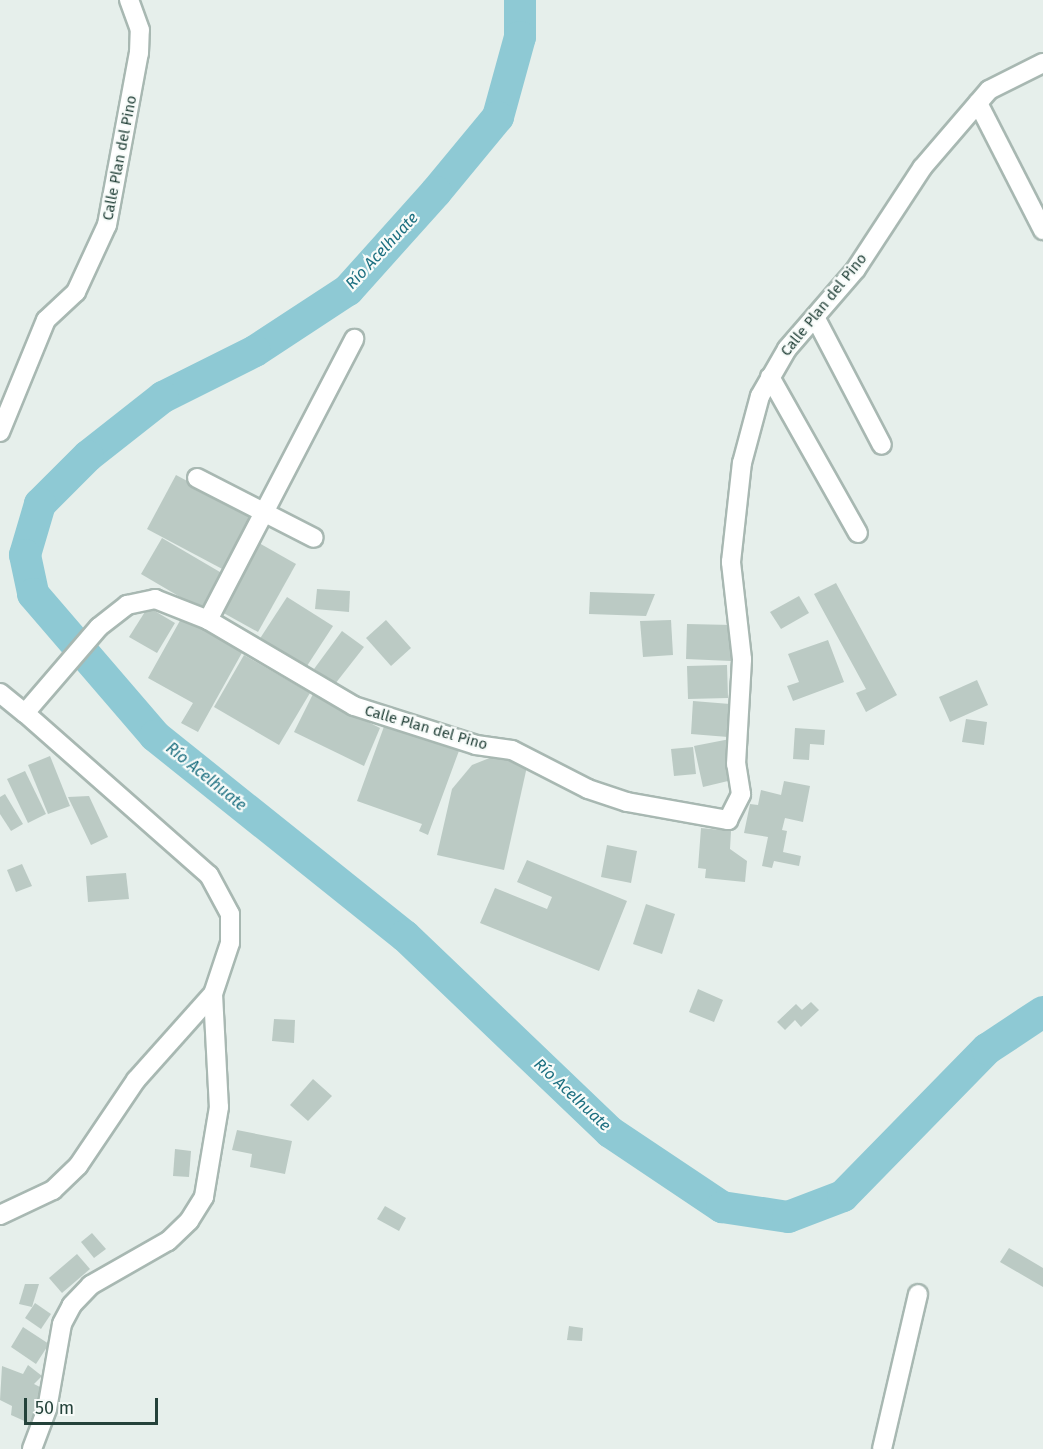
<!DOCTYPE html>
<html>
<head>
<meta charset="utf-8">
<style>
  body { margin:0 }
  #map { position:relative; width:1043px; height:1449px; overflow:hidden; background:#e6efeb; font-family:"Fira Sans",sans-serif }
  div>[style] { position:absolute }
  .river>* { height:32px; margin:-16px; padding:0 16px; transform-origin:16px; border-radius:16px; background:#8ec9d4 }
  .building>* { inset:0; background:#bbcac4 }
  .roads { filter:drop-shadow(2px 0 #a8b8b2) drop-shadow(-2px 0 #a8b8b2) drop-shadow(0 2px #a8b8b2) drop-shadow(0 -2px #a8b8b2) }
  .street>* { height:18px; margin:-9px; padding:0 9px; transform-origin:9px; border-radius:9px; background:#fff }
  .secondary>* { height:18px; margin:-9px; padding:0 9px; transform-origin:9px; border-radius:9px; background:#fff }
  span { translate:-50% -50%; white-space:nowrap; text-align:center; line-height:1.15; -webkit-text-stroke:4.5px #f7fbf9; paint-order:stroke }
  .street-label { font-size:15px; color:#24423a }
  .water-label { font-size:16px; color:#1c6f80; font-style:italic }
  .scale { position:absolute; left:24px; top:1398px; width:134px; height:27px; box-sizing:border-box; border:3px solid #24423a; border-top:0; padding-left:8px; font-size:18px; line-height:21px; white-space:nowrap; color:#24423a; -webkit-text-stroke:4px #f7fbf9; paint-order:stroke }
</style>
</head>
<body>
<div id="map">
  <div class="river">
    <div style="left:520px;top:0;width:37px;rotate:90deg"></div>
    <div style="left:520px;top:37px;width:83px;rotate:105.4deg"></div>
    <div style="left:498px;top:117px;width:97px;rotate:129.6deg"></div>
    <div style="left:436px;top:192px;width:132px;rotate:131.9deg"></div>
    <div style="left:348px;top:290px;width:111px;rotate:146.7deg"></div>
    <div style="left:255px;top:351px;width:103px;rotate:153.4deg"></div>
    <div style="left:163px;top:397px;width:95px;rotate:141.8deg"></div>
    <div style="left:88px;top:456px;width:68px;rotate:135deg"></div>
    <div style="left:40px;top:504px;width:53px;rotate:106.4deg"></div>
    <div style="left:25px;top:555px;width:40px;rotate:78deg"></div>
    <div style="left:33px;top:594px;width:187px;rotate:49.3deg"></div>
    <div style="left:155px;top:736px;width:320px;rotate:38.7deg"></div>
    <div style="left:405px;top:936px;width:284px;rotate:43.7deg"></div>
    <div style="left:610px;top:1132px;width:135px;rotate:33.8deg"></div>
    <div style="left:722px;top:1207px;width:67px;rotate:8.6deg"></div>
    <div style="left:788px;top:1217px;width:59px;rotate:-20.9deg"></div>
    <div style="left:843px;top:1196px;width:206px;rotate:-45.6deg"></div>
    <div style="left:987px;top:1049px;width:67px;rotate:-33.5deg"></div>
  </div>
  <div class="building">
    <div style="clip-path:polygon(176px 475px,255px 517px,226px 571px,147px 529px)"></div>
    <div style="clip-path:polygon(162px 538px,225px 575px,204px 611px,141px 574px)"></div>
    <div style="clip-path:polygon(259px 543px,296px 564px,258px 632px,220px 611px)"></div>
    <div style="clip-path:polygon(836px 583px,897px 695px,866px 712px,856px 693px,866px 689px,814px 594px)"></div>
    <div style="clip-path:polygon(317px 589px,350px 591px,349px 612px,315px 609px)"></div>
    <div style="clip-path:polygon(590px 592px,655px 594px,646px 616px,589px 614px)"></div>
    <div style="clip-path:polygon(799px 596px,809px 613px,781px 629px,770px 612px)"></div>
    <div style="clip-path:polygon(287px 597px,333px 626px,305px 669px,259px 640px)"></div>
    <div style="clip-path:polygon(148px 607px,175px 623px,157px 653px,129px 637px)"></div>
    <div style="clip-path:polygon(182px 617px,243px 651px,198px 732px,181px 723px,193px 703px,148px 678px)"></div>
    <div style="clip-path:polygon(386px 620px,411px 648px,391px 666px,366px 638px)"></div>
    <div style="clip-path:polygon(671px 620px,673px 655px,643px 657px,640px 621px)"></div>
    <div style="clip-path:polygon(687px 624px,732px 625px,731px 661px,686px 659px)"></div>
    <div style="clip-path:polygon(342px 631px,364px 647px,335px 684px,314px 669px)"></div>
    <div style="clip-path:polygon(828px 640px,844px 682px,793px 701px,787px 686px,799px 682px,788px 654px)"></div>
    <div style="clip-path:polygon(244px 655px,310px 693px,279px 745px,214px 707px)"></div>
    <div style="clip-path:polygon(727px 665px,728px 698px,688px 699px,687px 666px)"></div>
    <div style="clip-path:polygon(977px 680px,988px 705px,950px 722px,939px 697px)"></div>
    <div style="clip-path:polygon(313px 694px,380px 728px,364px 766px,294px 732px)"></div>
    <div style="clip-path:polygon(693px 701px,730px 704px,728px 737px,691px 734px)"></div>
    <div style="clip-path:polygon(966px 719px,987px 722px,984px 745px,962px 742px)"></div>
    <div style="clip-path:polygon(386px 721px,460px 748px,428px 835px,419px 831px,422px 824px,357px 801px)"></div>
    <div style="clip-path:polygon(795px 728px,825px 730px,824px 745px,810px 744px,809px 760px,793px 759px)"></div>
    <div style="clip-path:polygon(730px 739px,728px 781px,703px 787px,694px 746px)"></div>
    <div style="clip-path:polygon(693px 747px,696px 774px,674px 776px,671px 749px)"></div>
    <div style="clip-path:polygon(497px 755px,528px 762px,504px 870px,437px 855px,452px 789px,472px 765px)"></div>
    <div style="clip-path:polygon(50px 756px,70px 806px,48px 814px,28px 765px)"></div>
    <div style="clip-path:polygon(25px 771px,46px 814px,28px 823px,7px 779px)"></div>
    <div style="clip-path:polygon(784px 781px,810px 786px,803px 822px,785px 818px,782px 830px,787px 831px,783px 852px,801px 856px,799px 866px,774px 861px,772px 868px,762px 866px,768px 837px,744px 833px,750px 804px,758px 805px,761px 790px,781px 795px)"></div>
    <div style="clip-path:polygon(5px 794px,23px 824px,11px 831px,0 814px,0 797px)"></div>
    <div style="clip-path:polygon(89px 796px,108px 837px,91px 845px,68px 797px)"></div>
    <div style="clip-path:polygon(701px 828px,731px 831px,730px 849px,747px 861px,745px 882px,705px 878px,706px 869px,698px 868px)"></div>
    <div style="clip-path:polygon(607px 845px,637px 851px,631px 883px,601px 877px)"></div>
    <div style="clip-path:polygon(527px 860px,627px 901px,599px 971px,480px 923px,495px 888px,547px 909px,552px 897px,517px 882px)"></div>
    <div style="clip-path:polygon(22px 864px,32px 886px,16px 892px,7px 870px)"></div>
    <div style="clip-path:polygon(126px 873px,129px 899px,88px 902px,86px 876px)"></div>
    <div style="clip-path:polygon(646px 904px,675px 914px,662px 954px,633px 944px)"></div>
    <div style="clip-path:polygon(698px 989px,723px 1000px,714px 1022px,689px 1012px)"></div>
    <div style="clip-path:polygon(811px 1002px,819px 1010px,801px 1027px,795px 1020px,785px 1030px,777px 1022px,796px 1004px,802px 1010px)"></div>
    <div style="clip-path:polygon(274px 1019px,295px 1020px,294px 1043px,272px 1041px)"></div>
    <div style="clip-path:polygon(313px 1079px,332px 1096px,308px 1121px,290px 1105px)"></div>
    <div style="clip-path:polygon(237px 1130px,292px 1141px,285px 1174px,250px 1167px,252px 1154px,232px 1150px)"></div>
    <div style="clip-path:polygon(175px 1149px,191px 1151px,189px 1177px,173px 1176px)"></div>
    <div style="clip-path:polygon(385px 1206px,406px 1218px,399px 1231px,377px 1219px)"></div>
    <div style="clip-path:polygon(92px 1233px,106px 1249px,94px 1258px,81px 1242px)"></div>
    <div style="clip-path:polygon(1009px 1248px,1043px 1268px,1043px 1287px,1000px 1262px)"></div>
    <div style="clip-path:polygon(77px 1254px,90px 1269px,62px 1293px,49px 1278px)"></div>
    <div style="clip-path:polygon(25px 1284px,39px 1284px,32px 1307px,19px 1304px)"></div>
    <div style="clip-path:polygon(35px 1303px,51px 1314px,41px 1329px,25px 1318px)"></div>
    <div style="clip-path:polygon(569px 1326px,583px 1328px,582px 1341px,567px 1340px)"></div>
    <div style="clip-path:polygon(23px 1327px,49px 1344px,36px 1364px,11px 1347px)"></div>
    <div style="clip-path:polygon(28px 1365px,42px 1376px,34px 1384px,46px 1390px,42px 1408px,37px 1407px,29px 1423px,11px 1415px,12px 1406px,0 1400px,2px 1366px,23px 1374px)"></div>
  </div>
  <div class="roads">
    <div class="street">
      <div style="left:978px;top:103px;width:143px;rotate:62.9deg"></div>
      <div style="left:815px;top:317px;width:144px;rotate:62.4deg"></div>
      <div style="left:770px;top:377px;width:179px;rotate:60.6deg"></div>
      <div style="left:197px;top:478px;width:131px;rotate:27.1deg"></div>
      <div style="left:208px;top:620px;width:317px;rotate:-62.5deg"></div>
      <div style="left:25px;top:713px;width:245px;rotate:41.4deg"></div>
      <div style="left:209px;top:875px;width:44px;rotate:61.7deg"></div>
      <div style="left:230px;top:914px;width:29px;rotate:90deg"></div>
      <div style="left:230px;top:943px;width:54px;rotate:108.4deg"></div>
      <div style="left:213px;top:994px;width:113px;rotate:87deg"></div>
      <div style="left:219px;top:1107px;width:91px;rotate:99.5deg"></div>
      <div style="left:204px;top:1197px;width:28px;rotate:122deg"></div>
      <div style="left:189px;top:1221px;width:29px;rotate:136deg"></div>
      <div style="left:168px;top:1241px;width:89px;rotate:150.3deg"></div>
      <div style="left:91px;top:1285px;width:28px;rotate:134deg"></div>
      <div style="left:72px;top:1305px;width:21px;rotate:118deg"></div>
      <div style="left:62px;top:1324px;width:86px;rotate:100deg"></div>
      <div style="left:47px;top:1409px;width:43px;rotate:110.6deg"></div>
      <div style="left:0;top:1215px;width:59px;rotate:-25.3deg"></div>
      <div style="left:53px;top:1190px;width:35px;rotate:-44deg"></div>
      <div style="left:78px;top:1166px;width:104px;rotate:-56deg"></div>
      <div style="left:136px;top:1080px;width:115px;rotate:-48.2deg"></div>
      <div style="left:882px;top:1449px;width:159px;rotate:-76.9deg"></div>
    </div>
    <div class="secondary">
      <div style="left:0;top:432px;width:121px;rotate:-67.7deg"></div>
      <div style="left:46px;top:320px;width:41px;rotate:-43deg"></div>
      <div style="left:76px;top:292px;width:74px;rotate:-65.2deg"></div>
      <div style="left:107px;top:225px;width:175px;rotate:-79.5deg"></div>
      <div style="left:139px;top:53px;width:23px;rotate:-88deg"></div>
      <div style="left:140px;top:30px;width:32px;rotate:-110deg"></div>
      <div style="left:0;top:693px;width:32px;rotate:39deg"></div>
      <div style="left:25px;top:713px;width:113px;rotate:-49.3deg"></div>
      <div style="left:99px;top:627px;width:36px;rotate:-38deg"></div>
      <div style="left:127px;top:605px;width:29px;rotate:-12deg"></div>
      <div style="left:155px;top:599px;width:57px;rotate:21.6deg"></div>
      <div style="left:208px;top:620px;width:169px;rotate:30.5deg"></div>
      <div style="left:354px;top:706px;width:128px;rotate:17.7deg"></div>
      <div style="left:476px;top:745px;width:36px;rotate:8deg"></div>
      <div style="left:512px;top:750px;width:85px;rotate:27.2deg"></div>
      <div style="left:588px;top:789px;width:41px;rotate:18.4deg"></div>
      <div style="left:627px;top:802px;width:103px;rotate:10.1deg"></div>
      <div style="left:728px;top:820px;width:29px;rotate:-63deg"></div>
      <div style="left:741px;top:794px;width:30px;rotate:-99deg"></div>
      <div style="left:736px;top:764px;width:105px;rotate:-86.7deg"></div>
      <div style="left:742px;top:659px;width:98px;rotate:-96.5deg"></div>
      <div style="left:731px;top:562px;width:100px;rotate:-83.7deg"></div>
      <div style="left:742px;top:463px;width:69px;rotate:-75deg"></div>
      <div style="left:760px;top:396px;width:54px;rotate:-60.1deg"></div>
      <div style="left:787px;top:349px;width:106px;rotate:-49.2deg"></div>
      <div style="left:856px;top:269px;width:121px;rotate:-56.8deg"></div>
      <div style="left:922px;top:168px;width:103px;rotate:-49.3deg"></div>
      <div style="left:989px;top:90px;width:60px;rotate:-26.6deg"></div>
    </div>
  </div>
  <div class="street-label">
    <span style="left:120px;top:158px;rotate:-79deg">Calle Plan del Pino</span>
    <span style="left:824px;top:305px;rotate:-51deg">Calle Plan del Pino</span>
    <span style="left:426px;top:728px;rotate:16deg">Calle Plan del Pino</span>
  </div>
  <div class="water-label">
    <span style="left:382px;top:251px;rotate:-47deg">Río Acelhuate</span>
    <span style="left:206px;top:777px;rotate:39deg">Río Acelhuate</span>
    <span style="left:572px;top:1095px;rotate:43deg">Río Acelhuate</span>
  </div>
  <div class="scale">50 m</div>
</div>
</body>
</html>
